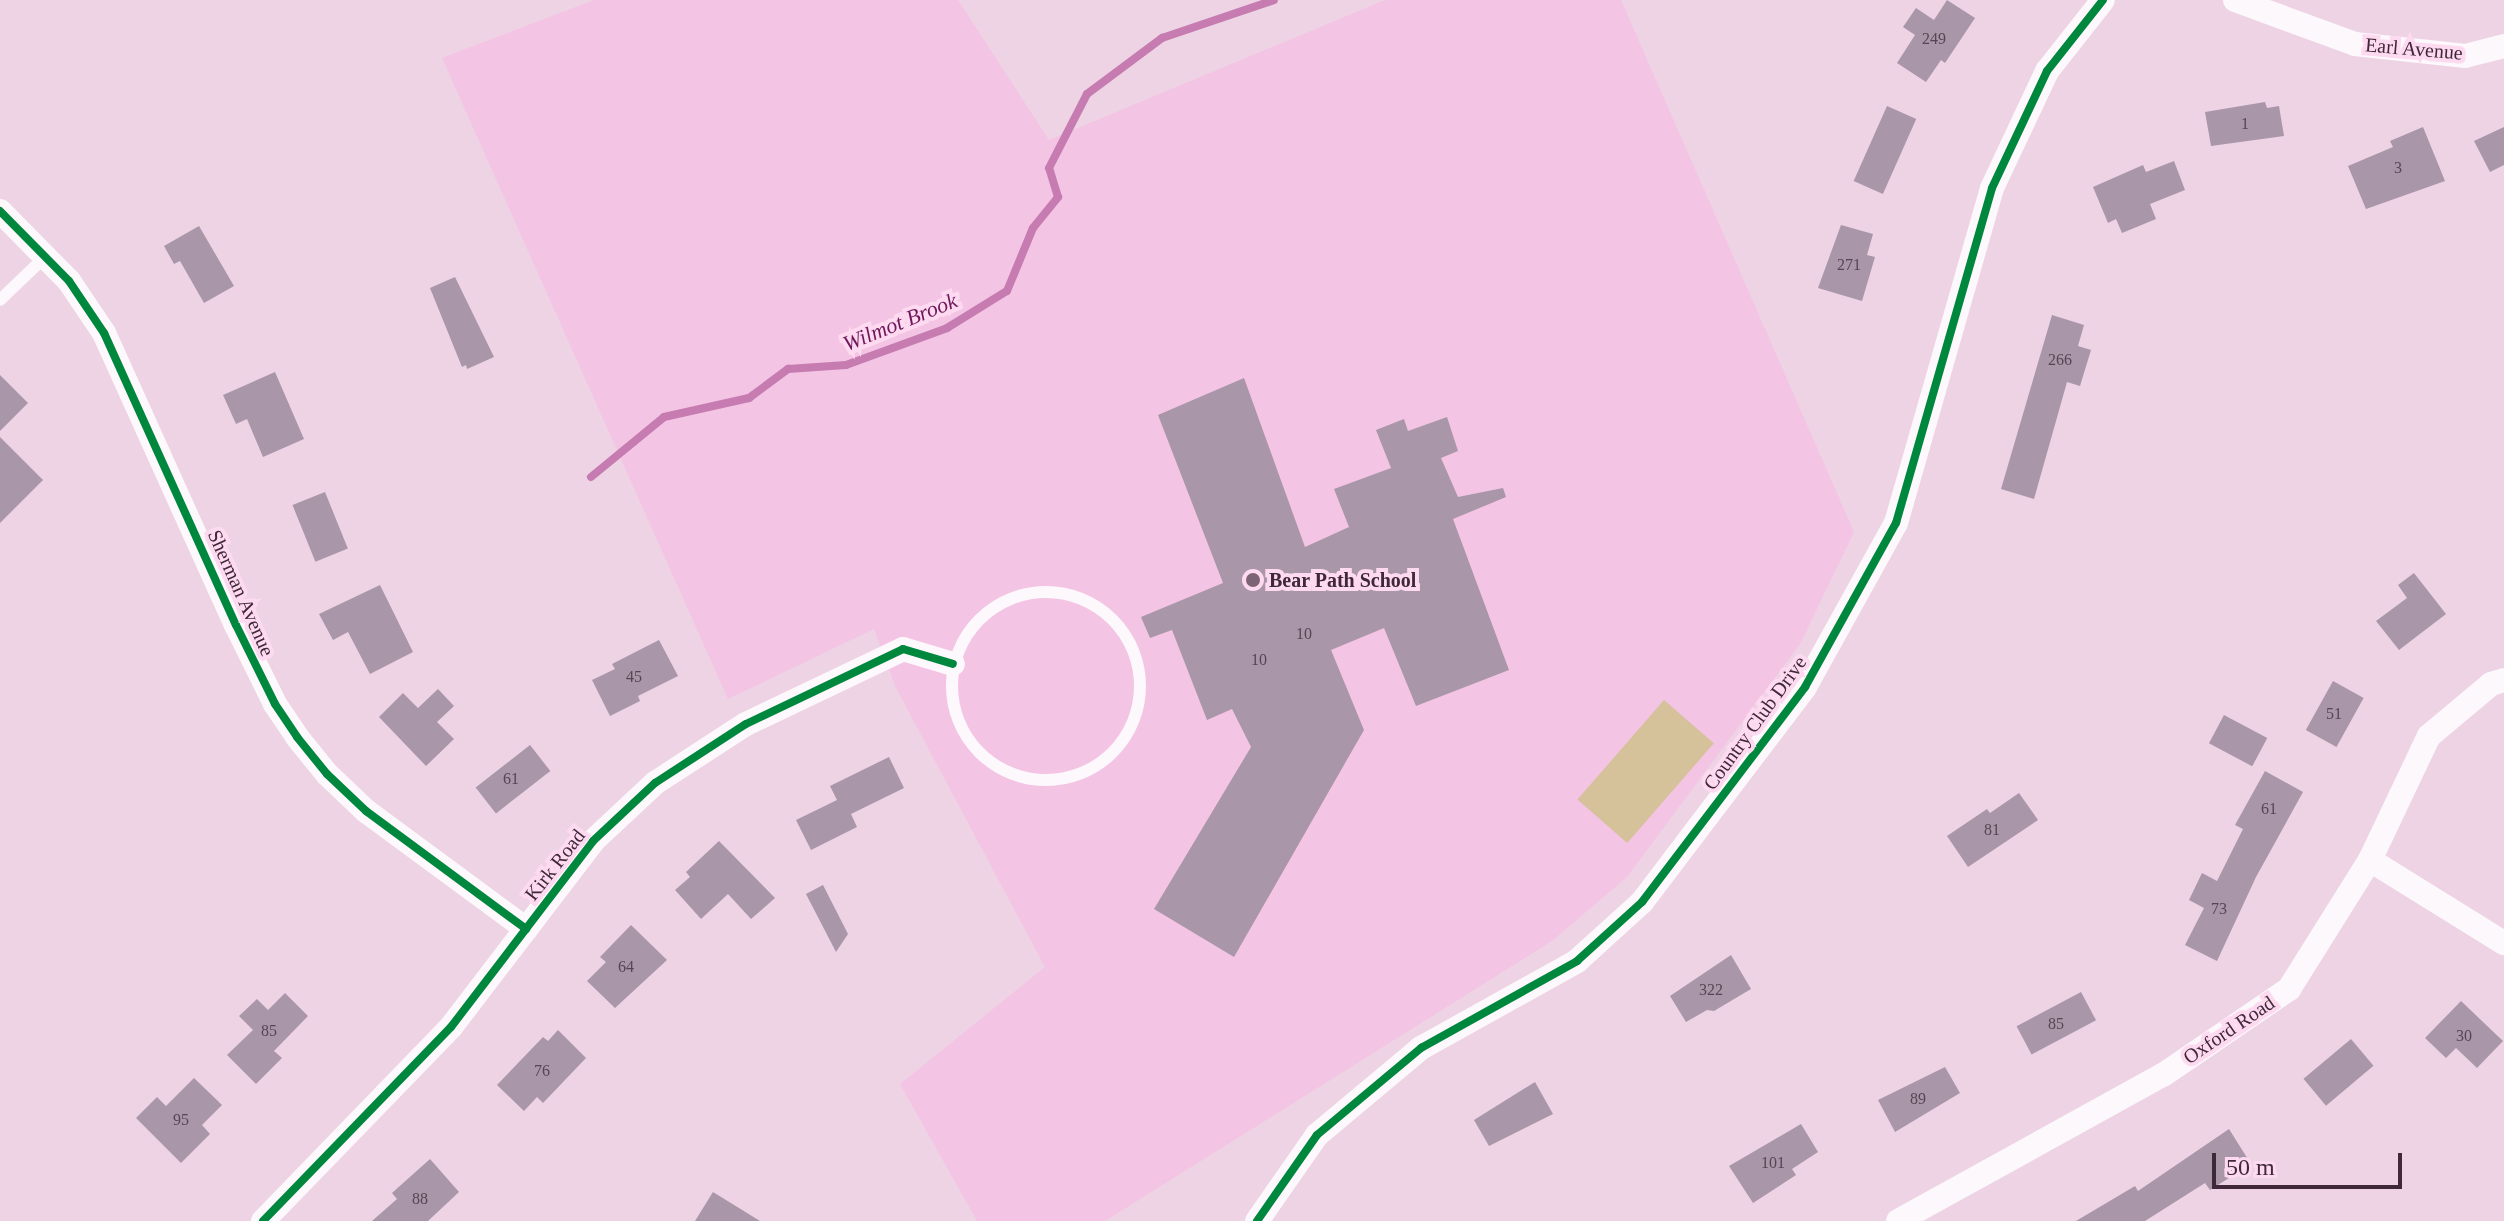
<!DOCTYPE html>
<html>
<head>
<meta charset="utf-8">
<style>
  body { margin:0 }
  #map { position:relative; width:2504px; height:1221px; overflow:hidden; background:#edd3e4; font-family:Georgia,serif }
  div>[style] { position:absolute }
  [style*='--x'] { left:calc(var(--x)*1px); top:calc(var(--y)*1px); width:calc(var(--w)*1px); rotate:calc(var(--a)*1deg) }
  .built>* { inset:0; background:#f4c4e4 }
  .green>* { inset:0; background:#d5c19a; transform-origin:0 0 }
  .stream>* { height:8px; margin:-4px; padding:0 4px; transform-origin:4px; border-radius:4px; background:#c67cb1 }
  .building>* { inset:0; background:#a996a8; transform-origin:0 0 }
  .lane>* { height:12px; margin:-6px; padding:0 6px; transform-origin:6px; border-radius:6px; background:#fcf8fb }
  .lane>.ring { margin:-6px; padding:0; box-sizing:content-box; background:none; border:12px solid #fcf8fb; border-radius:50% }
  .street>* { height:24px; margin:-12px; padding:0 12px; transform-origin:12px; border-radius:12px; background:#fcf8fb }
  .cycleway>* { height:8px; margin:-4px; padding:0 4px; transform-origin:4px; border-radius:4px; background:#00873e }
  .dots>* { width:22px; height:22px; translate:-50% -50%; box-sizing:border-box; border:4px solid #fedaf1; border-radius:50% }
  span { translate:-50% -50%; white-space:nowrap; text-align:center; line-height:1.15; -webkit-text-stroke:8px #fedaf1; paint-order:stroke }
  .number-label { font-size:16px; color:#5a4454 }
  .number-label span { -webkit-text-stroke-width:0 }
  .street-label { font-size:20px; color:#3f2838 }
  .poi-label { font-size:20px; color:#3f2838; font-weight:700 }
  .left { translate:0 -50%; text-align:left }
  .water-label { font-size:22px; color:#70185c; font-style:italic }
  .scale { position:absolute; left:2212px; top:1153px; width:190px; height:36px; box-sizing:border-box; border:4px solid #3f2838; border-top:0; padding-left:10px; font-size:24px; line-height:28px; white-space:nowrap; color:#3f2838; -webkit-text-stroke:6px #fedaf1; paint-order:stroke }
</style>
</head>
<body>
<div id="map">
  <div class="built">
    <div style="clip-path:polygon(594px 0,958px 0,1049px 140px,1385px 0,1621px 0,1854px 532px,1800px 644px,1627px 877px,1552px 941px,1105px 1221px,977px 1221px,900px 1084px,1045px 967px,895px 686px,874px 629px,728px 699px,442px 58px)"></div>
  </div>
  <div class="green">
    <div style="left:1664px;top:700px;width:66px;height:132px;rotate:41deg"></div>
  </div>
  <div class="stream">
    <div style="--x:591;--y:477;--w:94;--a:-39.4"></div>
    <div style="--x:664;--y:417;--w:87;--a:-12.6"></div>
    <div style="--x:749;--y:398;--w:49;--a:-36.6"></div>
    <div style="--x:788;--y:369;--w:58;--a:-3.9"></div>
    <div style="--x:846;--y:365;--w:108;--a:-20.1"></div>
    <div style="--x:947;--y:328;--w:70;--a:-31.7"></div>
    <div style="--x:1007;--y:291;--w:68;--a:-67.6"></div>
    <div style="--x:1033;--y:228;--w:40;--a:-51"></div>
    <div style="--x:1058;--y:197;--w:30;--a:-107"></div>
    <div style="--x:1049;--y:168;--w:83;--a:-62.8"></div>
    <div style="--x:1087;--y:94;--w:94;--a:-36.7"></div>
    <div style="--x:1162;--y:38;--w:118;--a:-18.7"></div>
  </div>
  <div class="building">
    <div style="clip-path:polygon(1947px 0,1975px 18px,1945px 63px,1941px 60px,1926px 82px,1897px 63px,1915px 35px,1903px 27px,1916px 8px,1934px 20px)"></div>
    <div style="clip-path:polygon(2265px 102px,2267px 108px,2279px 106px,2284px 136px,2211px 146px,2205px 112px)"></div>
    <div style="left:1887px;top:106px;width:32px;height:82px;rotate:24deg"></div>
    <div style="clip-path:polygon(2423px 127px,2445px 181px,2366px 209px,2348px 166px,2393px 147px,2390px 141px)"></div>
    <div style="clip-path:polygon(2504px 127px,2504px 165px,2490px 172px,2474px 141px)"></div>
    <div style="clip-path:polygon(2174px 161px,2185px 190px,2150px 204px,2156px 219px,2122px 233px,2116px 219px,2108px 223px,2093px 187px,2143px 165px,2146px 172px)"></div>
    <div style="clip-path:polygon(1841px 225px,1873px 234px,1867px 255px,1875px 257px,1862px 301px,1818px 288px)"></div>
    <div style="clip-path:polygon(199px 226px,234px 286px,204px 303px,180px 261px,174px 264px,164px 246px)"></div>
    <div style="clip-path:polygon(455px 277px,494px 357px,467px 369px,466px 365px,462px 367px,430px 288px)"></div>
    <div style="clip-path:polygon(2052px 315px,2084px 325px,2078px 346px,2091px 350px,2080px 386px,2067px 382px,2034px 499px,2001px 489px)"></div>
    <div style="clip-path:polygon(275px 372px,304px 439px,263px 457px,247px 419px,236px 424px,223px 395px)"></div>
    <div style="clip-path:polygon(0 375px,28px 403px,0 431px)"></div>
    <div style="clip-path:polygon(1244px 378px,1305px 547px,1349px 527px,1334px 489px,1391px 468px,1376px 430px,1404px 419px,1408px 431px,1447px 417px,1458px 451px,1441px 458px,1458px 497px,1503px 488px,1506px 497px,1453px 519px,1509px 670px,1416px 706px,1384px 628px,1331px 650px,1364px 730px,1234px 957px,1154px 909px,1251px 747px,1232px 709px,1207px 720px,1172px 630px,1150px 638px,1141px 617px,1223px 583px,1158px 415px)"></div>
    <div style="clip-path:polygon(0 437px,43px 480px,0 523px)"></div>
    <div style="left:325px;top:492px;width:61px;height:35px;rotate:68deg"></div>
    <div style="clip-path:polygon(2414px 573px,2446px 614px,2399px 650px,2376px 621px,2407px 598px,2398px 585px)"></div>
    <div style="clip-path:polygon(380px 585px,413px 652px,370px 674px,348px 632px,333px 640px,319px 614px)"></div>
    <div style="clip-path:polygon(659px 640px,678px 676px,638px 696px,640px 701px,610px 716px,592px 680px,615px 669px,612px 664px)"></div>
    <div style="left:2333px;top:681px;width:35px;height:56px;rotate:29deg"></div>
    <div style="clip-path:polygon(438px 689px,454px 706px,437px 722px,454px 739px,426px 766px,379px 717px,403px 693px,418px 708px)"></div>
    <div style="left:2224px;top:715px;width:49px;height:32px;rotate:28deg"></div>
    <div style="left:530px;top:745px;width:33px;height:69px;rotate:52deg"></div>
    <div style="clip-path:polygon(889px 757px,904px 788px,851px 814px,857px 827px,811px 850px,796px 820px,837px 800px,830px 786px)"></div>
    <div style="clip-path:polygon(2265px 771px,2303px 792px,2256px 877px,2217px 961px,2185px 945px,2204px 908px,2189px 900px,2202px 873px,2217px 881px,2243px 829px,2235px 825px)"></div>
    <div style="clip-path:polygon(2019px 793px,2038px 820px,1968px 867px,1947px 836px,1987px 809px,1990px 813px)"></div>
    <div style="clip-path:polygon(719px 841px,775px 898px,751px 919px,728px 894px,701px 919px,675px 890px,690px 877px,686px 872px)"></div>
    <div style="clip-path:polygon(823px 885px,848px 934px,836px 952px,806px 894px)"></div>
    <div style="clip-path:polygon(631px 925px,667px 960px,615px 1008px,587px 981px,606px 962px,600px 957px)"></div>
    <div style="clip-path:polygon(1731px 955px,1751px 989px,1714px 1011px,1707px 1010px,1686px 1022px,1670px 996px)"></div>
    <div style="left:2081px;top:992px;width:32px;height:73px;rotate:62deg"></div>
    <div style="clip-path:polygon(285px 993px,308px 1016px,274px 1051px,282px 1058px,256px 1084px,227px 1055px,253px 1030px,239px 1016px,257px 999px,268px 1010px)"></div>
    <div style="clip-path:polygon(2461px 1001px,2503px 1041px,2477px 1068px,2456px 1048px,2446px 1058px,2425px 1038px)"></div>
    <div style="clip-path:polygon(558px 1030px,586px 1058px,543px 1103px,537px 1097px,524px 1111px,497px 1085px,543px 1037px,548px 1041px)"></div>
    <div style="left:2351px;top:1039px;width:35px;height:62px;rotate:50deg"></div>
    <div style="clip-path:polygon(1945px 1067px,1960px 1093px,1895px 1132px,1878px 1100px)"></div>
    <div style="clip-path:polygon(194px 1078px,222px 1105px,202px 1125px,210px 1134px,181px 1163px,136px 1118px,157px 1097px,166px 1106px)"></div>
    <div style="clip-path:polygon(1535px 1082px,1553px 1114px,1489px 1146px,1474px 1120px)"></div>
    <div style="clip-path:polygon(1801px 1124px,1818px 1152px,1792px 1169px,1796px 1175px,1753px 1203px,1729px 1166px)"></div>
    <div style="clip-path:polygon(2229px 1129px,2251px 1164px,2210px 1190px,2205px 1183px,2145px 1221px,2076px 1221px,2135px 1186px,2138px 1191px)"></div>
    <div style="clip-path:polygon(430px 1159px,459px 1192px,428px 1221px,372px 1221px,397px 1199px,392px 1193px)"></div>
    <div style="clip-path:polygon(713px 1192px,760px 1221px,695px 1221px)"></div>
  </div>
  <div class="lane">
    <div style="--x:0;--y:300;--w:64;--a:-43.7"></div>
    <div class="ring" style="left:952px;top:592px;width:176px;height:176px"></div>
  </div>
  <div class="street">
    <div style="--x:2235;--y:0;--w:128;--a:20.1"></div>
    <div style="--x:2355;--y:44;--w:111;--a:6.2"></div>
    <div style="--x:2465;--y:56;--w:40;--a:-14.4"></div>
    <div style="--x:0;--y:211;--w:98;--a:45.4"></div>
    <div style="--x:69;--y:281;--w:63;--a:56.1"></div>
    <div style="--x:104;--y:333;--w:320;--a:65.7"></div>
    <div style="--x:236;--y:625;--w:88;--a:63.7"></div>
    <div style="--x:275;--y:704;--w:40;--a:56"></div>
    <div style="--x:297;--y:737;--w:48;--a:51"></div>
    <div style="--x:327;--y:774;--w:54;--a:43.5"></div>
    <div style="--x:366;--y:811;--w:199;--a:36.4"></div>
    <div style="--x:2370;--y:860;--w:158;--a:31.8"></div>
    <div style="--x:263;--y:1221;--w:270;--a:-45.9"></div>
    <div style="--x:451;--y:1027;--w:234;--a:-52.6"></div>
    <div style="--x:593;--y:841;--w:85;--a:-43.1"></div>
    <div style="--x:655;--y:783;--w:108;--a:-33"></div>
    <div style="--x:746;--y:724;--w:174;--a:-25.5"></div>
    <div style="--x:903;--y:649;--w:52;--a:16.7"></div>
    <div style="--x:1257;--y:1221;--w:105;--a:-55.1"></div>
    <div style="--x:1317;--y:1135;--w:136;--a:-39.9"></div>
    <div style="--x:1421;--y:1048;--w:179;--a:-29.1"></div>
    <div style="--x:1577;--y:961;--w:88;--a:-42.2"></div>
    <div style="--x:1642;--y:902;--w:270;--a:-52.8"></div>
    <div style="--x:1805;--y:687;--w:188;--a:-61"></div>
    <div style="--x:1896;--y:523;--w:348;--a:-74"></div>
    <div style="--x:1992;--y:188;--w:129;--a:-64.8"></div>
    <div style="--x:2047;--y:71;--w:90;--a:-51.7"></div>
    <div style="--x:1898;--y:1221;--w:303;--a:-28.9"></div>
    <div style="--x:2163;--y:1075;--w:153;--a:-34.3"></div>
    <div style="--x:2289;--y:989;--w:152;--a:-57.9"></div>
    <div style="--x:2370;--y:860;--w:137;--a:-64.6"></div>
    <div style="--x:2429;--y:736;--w:81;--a:-40"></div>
    <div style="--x:2491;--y:684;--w:14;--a:-17"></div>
  </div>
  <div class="cycleway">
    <div style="--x:0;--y:211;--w:98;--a:45.4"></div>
    <div style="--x:69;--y:281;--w:63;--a:56.1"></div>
    <div style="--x:104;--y:333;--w:320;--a:65.7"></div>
    <div style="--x:236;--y:625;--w:88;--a:63.7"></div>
    <div style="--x:275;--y:704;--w:40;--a:56"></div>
    <div style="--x:297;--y:737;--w:48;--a:51"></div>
    <div style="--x:327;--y:774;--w:54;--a:43.5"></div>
    <div style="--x:366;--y:811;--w:199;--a:36.4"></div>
    <div style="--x:263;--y:1221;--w:270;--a:-45.9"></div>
    <div style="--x:451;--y:1027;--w:234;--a:-52.6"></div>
    <div style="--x:593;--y:841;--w:85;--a:-43.1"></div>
    <div style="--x:655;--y:783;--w:108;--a:-33"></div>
    <div style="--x:746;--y:724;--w:174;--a:-25.5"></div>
    <div style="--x:903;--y:649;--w:52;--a:16.7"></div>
    <div style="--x:1257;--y:1221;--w:105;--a:-55.1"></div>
    <div style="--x:1317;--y:1135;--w:136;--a:-39.9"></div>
    <div style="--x:1421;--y:1048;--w:179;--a:-29.1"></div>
    <div style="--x:1577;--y:961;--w:88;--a:-42.2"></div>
    <div style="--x:1642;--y:902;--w:270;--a:-52.8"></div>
    <div style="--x:1805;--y:687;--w:188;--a:-61"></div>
    <div style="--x:1896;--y:523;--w:348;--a:-74"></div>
    <div style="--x:1992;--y:188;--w:129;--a:-64.8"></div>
    <div style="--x:2047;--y:71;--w:90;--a:-51.7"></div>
  </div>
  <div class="dots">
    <div style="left:1253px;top:580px;background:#7c6474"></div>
  </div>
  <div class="number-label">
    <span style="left:1934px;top:39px">249</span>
    <span style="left:2245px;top:124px">1</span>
    <span style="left:2398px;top:168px">3</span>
    <span style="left:1849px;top:265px">271</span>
    <span style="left:2060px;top:360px">266</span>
    <span style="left:1304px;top:634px">10</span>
    <span style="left:1259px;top:660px">10</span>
    <span style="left:634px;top:677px">45</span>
    <span style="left:2334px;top:714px">51</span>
    <span style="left:511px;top:779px">61</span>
    <span style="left:2269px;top:809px">61</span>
    <span style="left:1992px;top:830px">81</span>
    <span style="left:2219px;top:909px">73</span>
    <span style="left:626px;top:967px">64</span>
    <span style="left:1711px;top:990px">322</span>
    <span style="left:2056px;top:1024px">85</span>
    <span style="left:269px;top:1031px">85</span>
    <span style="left:2464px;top:1036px">30</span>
    <span style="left:542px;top:1071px">76</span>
    <span style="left:1918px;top:1099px">89</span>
    <span style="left:181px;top:1120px">95</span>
    <span style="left:1773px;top:1163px">101</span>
    <span style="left:420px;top:1199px">88</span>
  </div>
  <div class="street-label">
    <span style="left:2414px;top:49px;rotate:5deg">Earl Avenue</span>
    <span style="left:241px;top:593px;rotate:66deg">Sherman Avenue</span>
    <span style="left:1755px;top:723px;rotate:-54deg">Country Club Drive</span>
    <span style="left:555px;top:865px;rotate:-52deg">Kirk Road</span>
    <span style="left:2229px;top:1030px;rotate:-34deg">Oxford Road</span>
  </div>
  <div class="poi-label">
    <span class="left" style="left:1269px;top:580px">Bear Path School</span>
  </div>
  <div class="water-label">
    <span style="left:900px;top:322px;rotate:-22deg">Wilmot Brook</span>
  </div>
  <div class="scale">50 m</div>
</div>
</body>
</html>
